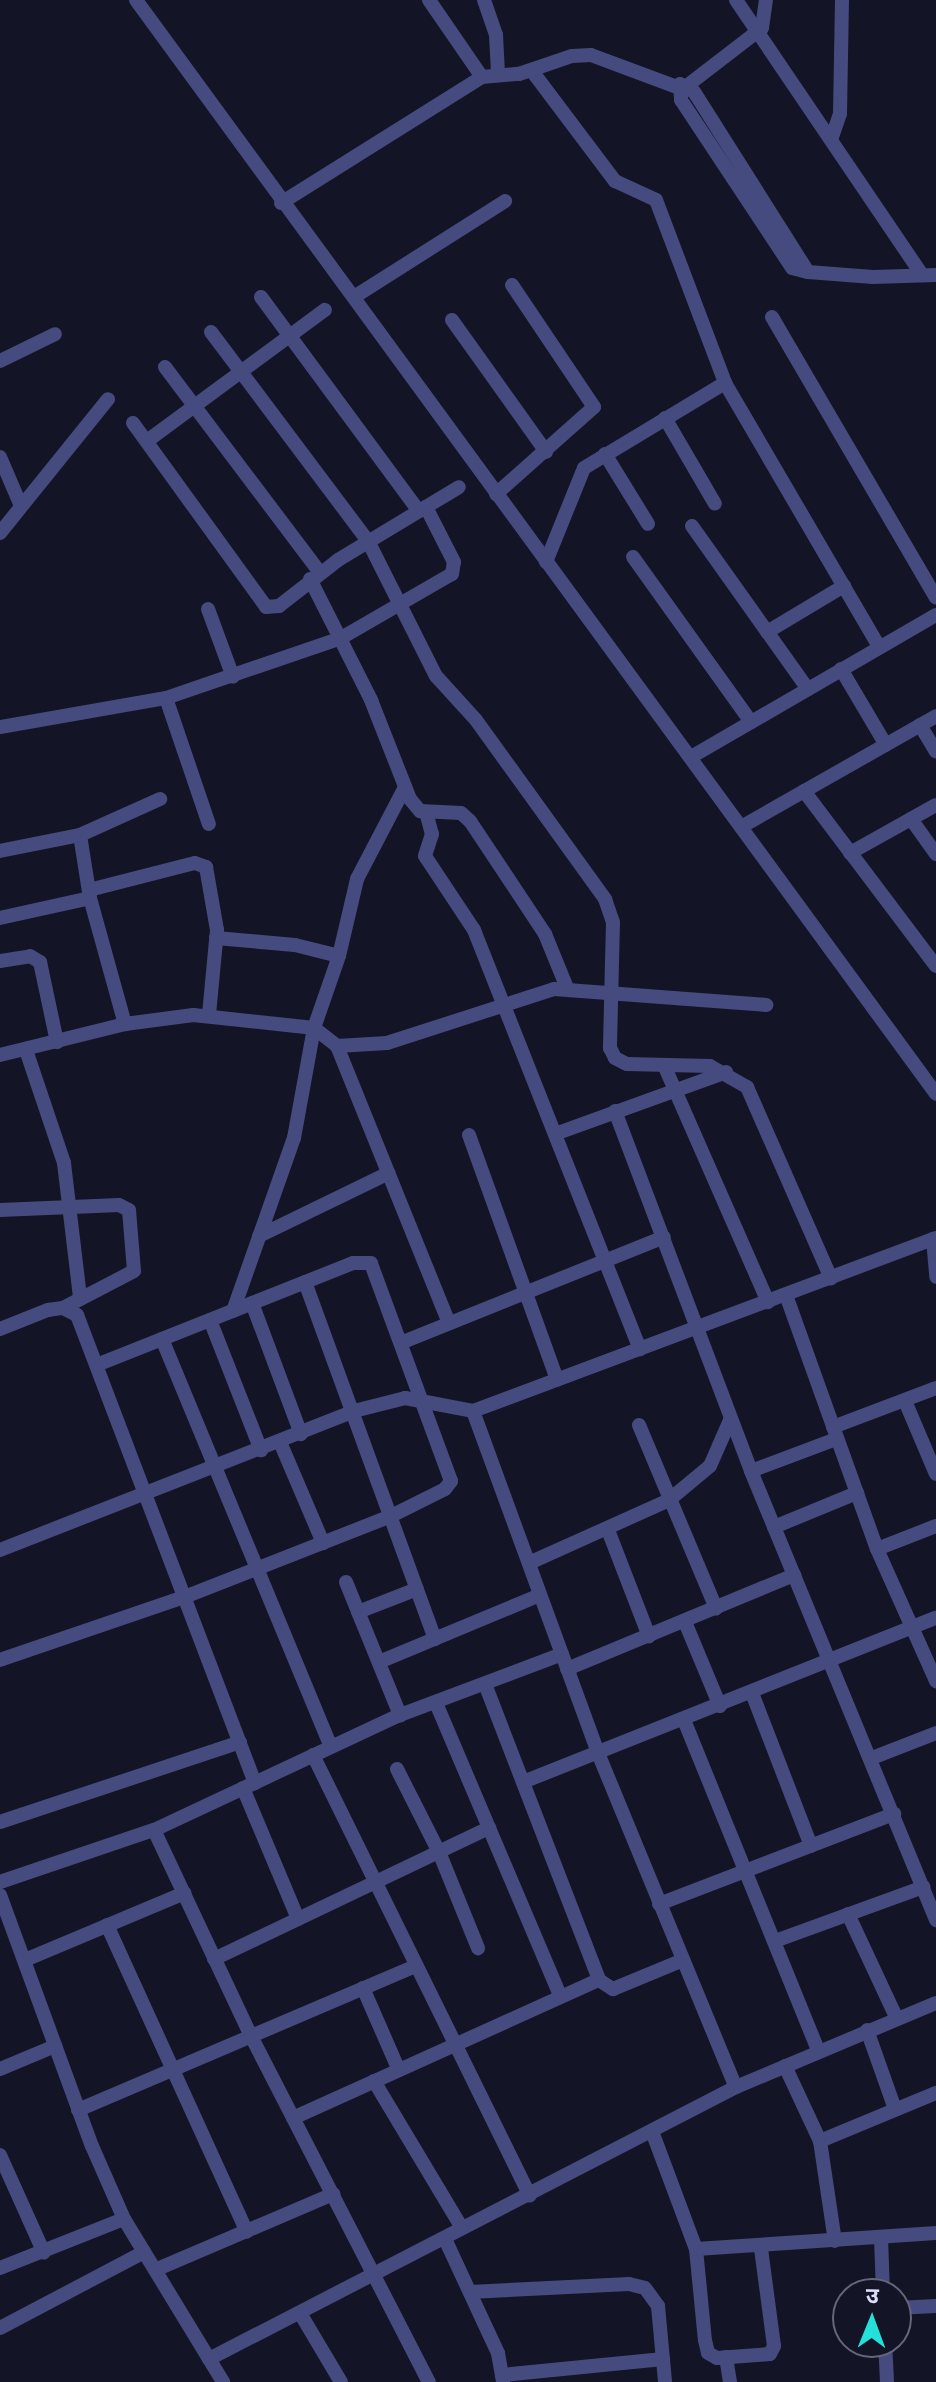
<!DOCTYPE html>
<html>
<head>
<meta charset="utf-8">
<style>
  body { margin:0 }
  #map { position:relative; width:936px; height:2382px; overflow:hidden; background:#141427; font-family:"DM Sans","Noto Sans Devanagari",sans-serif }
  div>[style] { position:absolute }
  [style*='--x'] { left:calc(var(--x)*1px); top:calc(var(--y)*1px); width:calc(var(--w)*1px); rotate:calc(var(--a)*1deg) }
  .street>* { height:14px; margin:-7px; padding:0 7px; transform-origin:7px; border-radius:7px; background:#454b7f }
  span { translate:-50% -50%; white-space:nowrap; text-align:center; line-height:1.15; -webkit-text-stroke:7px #141427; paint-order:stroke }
  .north { position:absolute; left:832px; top:2278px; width:80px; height:80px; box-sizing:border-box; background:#141427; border:2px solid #65657b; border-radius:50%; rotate:1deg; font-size:22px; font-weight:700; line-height:32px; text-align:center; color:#dedffa }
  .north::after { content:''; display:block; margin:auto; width:28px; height:36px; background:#24e0d9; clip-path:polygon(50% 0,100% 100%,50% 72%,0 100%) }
</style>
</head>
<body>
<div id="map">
  <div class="street">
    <div style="--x:136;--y:0;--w:1355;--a:53.82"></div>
    <div style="--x:429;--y:0;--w:93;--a:55.5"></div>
    <div style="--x:484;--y:0;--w:37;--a:71"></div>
    <div style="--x:496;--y:35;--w:39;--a:87"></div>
    <div style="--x:736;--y:0;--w:332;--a:55.9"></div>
    <div style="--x:532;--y:71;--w:138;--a:53"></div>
    <div style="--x:615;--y:181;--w:45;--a:24.9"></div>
    <div style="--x:656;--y:200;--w:196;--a:69.3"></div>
    <div style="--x:725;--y:383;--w:306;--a:59.7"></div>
    <div style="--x:688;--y:85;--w:93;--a:-37.6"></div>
    <div style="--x:762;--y:28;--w:28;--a:-82"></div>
    <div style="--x:832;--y:137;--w:24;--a:-71"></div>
    <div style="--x:840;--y:114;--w:114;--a:-89"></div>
    <div style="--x:281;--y:203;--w:237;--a:-32.1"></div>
    <div style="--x:482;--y:77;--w:37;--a:-5"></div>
    <div style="--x:519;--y:74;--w:56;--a:-18.8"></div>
    <div style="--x:572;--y:56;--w:19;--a:-3"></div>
    <div style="--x:591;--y:55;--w:92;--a:20.4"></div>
    <div style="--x:808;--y:272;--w:213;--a:-122.3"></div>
    <div style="--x:694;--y:92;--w:16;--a:-150"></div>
    <div style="--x:680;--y:84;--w:16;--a:86"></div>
    <div style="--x:681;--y:100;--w:201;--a:56.5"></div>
    <div style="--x:792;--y:268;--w:16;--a:14"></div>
    <div style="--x:808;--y:272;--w:65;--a:4.4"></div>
    <div style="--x:873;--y:277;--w:63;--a:-1.8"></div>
    <div style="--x:261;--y:297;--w:266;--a:53.6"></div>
    <div style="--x:354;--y:297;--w:179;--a:-32.4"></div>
    <div style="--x:772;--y:317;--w:325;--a:59.7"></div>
    <div style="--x:452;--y:320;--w:162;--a:54.5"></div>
    <div style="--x:211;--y:332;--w:261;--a:53.1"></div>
    <div style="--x:368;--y:541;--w:151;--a:63.3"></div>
    <div style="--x:436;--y:676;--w:59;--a:47.7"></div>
    <div style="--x:476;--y:720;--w:221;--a:54.2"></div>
    <div style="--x:605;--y:899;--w:24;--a:71"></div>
    <div style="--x:613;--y:922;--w:126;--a:91.4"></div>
    <div style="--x:610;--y:1048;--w:11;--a:63"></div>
    <div style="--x:615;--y:1058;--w:13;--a:27"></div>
    <div style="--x:627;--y:1064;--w:83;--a:1.4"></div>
    <div style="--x:710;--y:1066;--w:43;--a:29.6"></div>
    <div style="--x:747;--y:1087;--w:209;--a:66.3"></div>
    <div style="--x:0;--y:361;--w:61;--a:-26.1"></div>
    <div style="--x:165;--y:367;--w:258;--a:53"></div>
    <div style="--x:665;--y:418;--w:99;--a:59.8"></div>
    <div style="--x:133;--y:423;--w:227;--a:54.1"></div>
    <div style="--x:266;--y:607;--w:13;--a:-4"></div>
    <div style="--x:279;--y:606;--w:75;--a:-37.9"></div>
    <div style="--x:338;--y:560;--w:141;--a:-31.1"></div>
    <div style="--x:147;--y:441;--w:221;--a:-36.4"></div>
    <div style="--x:605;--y:454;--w:82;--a:58.4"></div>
    <div style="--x:0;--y:457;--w:53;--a:66.8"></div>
    <div style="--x:496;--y:494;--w:131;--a:-41.6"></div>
    <div style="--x:594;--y:407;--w:147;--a:-123.9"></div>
    <div style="--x:692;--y:526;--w:200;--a:54.6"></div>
    <div style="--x:0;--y:533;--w:172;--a:-51.1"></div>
    <div style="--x:633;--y:557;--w:203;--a:54.4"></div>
    <div style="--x:546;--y:562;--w:101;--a:-68"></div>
    <div style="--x:584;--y:468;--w:165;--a:-31.1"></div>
    <div style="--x:310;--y:579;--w:136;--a:63.2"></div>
    <div style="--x:371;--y:700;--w:106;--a:68.5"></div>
    <div style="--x:410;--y:799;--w:16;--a:50"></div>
    <div style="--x:420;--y:811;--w:41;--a:2.8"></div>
    <div style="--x:461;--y:813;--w:12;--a:42"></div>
    <div style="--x:470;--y:821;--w:136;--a:56.4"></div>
    <div style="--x:545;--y:934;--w:58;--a:67.8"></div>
    <div style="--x:208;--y:609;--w:72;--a:69.8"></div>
    <div style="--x:767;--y:632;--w:90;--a:-30.9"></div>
    <div style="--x:841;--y:669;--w:88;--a:59.4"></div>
    <div style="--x:166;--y:698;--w:133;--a:71.2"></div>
    <div style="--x:920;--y:725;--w:31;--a:59"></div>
    <div style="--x:0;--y:727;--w:169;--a:-9.9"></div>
    <div style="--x:166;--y:698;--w:185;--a:-18.9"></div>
    <div style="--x:341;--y:638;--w:128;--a:-30"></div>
    <div style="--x:452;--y:574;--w:12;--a:-81"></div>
    <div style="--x:454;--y:562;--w:62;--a:-117"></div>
    <div style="--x:691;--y:757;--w:283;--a:-30.1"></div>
    <div style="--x:804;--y:791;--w:219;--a:53"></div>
    <div style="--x:426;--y:812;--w:23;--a:75"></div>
    <div style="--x:432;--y:834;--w:23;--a:108"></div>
    <div style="--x:425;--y:856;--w:89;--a:56.5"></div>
    <div style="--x:474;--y:930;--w:451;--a:68.4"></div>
    <div style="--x:911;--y:819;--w:43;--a:54.5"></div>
    <div style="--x:741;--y:827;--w:224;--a:-29.6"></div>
    <div style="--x:80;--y:835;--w:64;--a:81"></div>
    <div style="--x:90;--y:898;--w:131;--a:74.5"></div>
    <div style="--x:0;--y:851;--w:82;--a:-11.3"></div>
    <div style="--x:80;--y:835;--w:88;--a:-24.2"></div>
    <div style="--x:850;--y:853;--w:98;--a:-29.2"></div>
    <div style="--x:89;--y:890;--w:109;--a:-14.3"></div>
    <div style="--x:195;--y:863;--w:12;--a:20"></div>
    <div style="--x:206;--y:867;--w:64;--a:80.1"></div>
    <div style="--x:217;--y:930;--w:85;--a:95.4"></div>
    <div style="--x:0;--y:918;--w:92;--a:-12.5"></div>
    <div style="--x:216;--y:938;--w:79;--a:5.1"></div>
    <div style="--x:295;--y:945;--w:45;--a:14"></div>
    <div style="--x:0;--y:961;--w:30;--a:-9"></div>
    <div style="--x:30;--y:956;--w:12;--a:31"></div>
    <div style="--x:40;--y:962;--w:82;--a:78"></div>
    <div style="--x:337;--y:1046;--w:50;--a:-3.4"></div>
    <div style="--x:387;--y:1043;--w:176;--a:-17.9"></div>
    <div style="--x:554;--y:989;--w:213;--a:4.3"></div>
    <div style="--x:26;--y:1050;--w:119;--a:71.4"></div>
    <div style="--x:64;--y:1163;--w:135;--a:83.2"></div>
    <div style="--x:0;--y:1055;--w:129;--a:-13.9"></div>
    <div style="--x:125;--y:1024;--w:69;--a:-7.5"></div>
    <div style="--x:193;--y:1015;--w:122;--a:6.1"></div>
    <div style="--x:314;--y:1028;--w:29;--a:38"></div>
    <div style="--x:337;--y:1046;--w:299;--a:68"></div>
    <div style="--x:664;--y:1065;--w:259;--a:66.3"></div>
    <div style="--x:615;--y:1111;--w:385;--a:69.3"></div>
    <div style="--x:751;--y:1471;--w:486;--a:67.6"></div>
    <div style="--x:555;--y:1134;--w:182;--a:-19.9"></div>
    <div style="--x:469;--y:1135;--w:260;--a:70.2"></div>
    <div style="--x:0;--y:1210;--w:119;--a:-2.4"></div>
    <div style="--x:119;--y:1205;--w:11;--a:27"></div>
    <div style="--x:129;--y:1210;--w:61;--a:85.3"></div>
    <div style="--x:134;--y:1271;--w:80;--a:152.5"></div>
    <div style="--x:259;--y:1236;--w:144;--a:-25.9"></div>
    <div style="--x:933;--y:1239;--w:38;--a:85"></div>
    <div style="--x:305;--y:1282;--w:380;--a:70"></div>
    <div style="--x:786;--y:1295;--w:270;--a:70.3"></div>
    <div style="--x:877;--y:1549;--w:145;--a:65.9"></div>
    <div style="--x:252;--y:1303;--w:140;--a:69.5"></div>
    <div style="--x:233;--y:1311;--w:183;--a:-70.6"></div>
    <div style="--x:294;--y:1138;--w:112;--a:-79.7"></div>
    <div style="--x:314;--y:1028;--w:76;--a:-70.9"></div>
    <div style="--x:339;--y:956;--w:79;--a:-76.8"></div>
    <div style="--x:357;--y:879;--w:104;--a:-62.4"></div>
    <div style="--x:210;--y:1320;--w:140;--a:68.6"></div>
    <div style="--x:0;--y:1329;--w:52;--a:-21.6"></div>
    <div style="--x:48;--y:1310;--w:15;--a:-8"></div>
    <div style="--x:63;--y:1308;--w:16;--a:27"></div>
    <div style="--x:77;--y:1315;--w:501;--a:69.18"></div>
    <div style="--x:162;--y:1339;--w:439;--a:67.5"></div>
    <div style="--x:403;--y:1342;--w:281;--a:-21.9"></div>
    <div style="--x:905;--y:1401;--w:79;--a:67"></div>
    <div style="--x:473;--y:1411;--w:364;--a:69.9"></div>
    <div style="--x:598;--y:1753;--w:361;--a:67.6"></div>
    <div style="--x:639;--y:1425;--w:199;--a:67.2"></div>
    <div style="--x:833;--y:1427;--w:110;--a:-20.7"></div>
    <div style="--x:280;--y:1442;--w:110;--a:66.9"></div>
    <div style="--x:751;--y:1471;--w:91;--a:-20.6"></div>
    <div style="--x:774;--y:1527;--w:90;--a:-22.3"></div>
    <div style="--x:608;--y:1530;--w:114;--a:68.9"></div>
    <div style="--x:877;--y:1549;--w:63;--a:-21.3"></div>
    <div style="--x:0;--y:1550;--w:380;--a:-21.4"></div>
    <div style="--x:354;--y:1411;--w:53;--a:-14.3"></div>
    <div style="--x:405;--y:1398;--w:69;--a:10.8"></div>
    <div style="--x:473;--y:1411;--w:494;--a:-20.5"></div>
    <div style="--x:529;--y:1563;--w:154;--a:-24.2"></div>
    <div style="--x:669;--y:1500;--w:53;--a:-39.7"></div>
    <div style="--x:710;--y:1466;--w:52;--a:-66.4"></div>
    <div style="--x:346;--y:1582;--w:144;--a:67.9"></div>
    <div style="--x:358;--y:1612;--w:63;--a:-21.3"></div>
    <div style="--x:685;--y:1622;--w:91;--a:67.4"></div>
    <div style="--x:0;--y:1660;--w:198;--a:-18.9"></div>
    <div style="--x:187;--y:1596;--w:219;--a:-21.4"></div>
    <div style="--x:391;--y:1516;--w:60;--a:-26.6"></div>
    <div style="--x:445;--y:1489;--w:10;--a:-53"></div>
    <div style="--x:451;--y:1481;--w:232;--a:-110.2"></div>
    <div style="--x:371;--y:1263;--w:18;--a:180"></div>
    <div style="--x:353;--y:1263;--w:276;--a:158.3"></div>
    <div style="--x:379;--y:1662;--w:174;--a:-22.6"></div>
    <div style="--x:567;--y:1669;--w:246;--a:-22.5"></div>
    <div style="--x:485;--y:1684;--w:317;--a:68.9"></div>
    <div style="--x:599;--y:1980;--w:17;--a:33"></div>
    <div style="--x:613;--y:1989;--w:76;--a:-22.5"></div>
    <div style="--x:752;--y:1693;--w:164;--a:68.9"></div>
    <div style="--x:436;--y:1703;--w:319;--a:67"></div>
    <div style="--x:684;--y:1720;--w:356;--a:67.9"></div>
    <div style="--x:313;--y:1755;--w:491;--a:63.8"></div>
    <div style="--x:872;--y:1758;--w:69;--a:-21.3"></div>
    <div style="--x:397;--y:1769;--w:93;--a:63.2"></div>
    <div style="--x:439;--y:1852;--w:104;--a:67.9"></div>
    <div style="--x:523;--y:1782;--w:444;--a:-21.7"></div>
    <div style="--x:243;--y:1788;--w:142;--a:67.2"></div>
    <div style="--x:0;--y:1822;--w:253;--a:-18.4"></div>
    <div style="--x:154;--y:1830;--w:228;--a:64.8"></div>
    <div style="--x:251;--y:2036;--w:389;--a:62.8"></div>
    <div style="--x:0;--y:1882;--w:163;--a:-18.7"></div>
    <div style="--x:154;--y:1830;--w:272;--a:-25.1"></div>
    <div style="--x:400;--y:1715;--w:173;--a:-20.6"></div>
    <div style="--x:0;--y:1895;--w:267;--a:69.9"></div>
    <div style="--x:92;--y:2146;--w:80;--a:66.3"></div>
    <div style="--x:124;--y:2219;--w:191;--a:58.7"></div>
    <div style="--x:659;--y:1904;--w:252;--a:-21"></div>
    <div style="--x:848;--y:1914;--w:114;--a:65"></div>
    <div style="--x:107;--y:1925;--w:337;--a:65.5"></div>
    <div style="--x:775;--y:1941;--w:158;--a:-20"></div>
    <div style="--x:214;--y:1959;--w:305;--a:-25.5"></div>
    <div style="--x:25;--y:1960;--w:173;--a:-22.8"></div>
    <div style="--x:363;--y:1988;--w:87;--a:66.4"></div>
    <div style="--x:867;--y:2030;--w:84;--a:70.5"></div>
    <div style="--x:785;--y:2066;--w:83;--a:65"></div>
    <div style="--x:820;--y:2141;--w:101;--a:81.5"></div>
    <div style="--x:0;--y:2069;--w:60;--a:-22.7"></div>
    <div style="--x:374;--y:2081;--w:171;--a:59.1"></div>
    <div style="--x:78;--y:2110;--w:366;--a:-23.1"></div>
    <div style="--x:293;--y:2118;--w:336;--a:-24.3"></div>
    <div style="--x:653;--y:2134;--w:123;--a:69.5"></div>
    <div style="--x:696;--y:2249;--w:91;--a:84.4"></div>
    <div style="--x:705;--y:2340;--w:13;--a:77"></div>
    <div style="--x:708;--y:2353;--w:10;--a:29"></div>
    <div style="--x:717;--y:2358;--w:53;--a:-4.3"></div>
    <div style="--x:770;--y:2354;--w:9;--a:-63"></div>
    <div style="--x:774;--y:2346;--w:99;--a:-97.6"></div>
    <div style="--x:820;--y:2141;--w:126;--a:-22.5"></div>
    <div style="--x:0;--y:2155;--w:107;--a:65.8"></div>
    <div style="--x:881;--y:2237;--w:57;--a:88"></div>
    <div style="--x:445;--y:2239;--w:126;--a:65.1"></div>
    <div style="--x:498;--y:2353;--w:29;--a:80"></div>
    <div style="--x:696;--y:2249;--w:241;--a:-3.8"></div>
    <div style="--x:0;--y:2268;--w:133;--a:-21.6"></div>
    <div style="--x:155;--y:2270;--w:194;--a:-23.1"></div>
    <div style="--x:470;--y:2292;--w:159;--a:-2.9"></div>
    <div style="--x:629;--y:2284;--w:16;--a:14"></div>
    <div style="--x:645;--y:2288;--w:22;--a:54"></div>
    <div style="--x:658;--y:2306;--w:76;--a:84.7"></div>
    <div style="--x:896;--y:2308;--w:40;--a:-2.9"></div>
    <div style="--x:300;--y:2313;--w:80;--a:59.3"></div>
    <div style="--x:0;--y:2328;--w:163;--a:-27.8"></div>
    <div style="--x:885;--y:2342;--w:40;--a:87.1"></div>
    <div style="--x:726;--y:2357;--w:25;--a:81"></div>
    <div style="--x:209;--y:2359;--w:593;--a:-27.3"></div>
    <div style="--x:736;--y:2087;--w:217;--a:-22.8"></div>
    <div style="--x:502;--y:2375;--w:162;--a:-5.7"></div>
  </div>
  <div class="north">उ</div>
</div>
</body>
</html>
